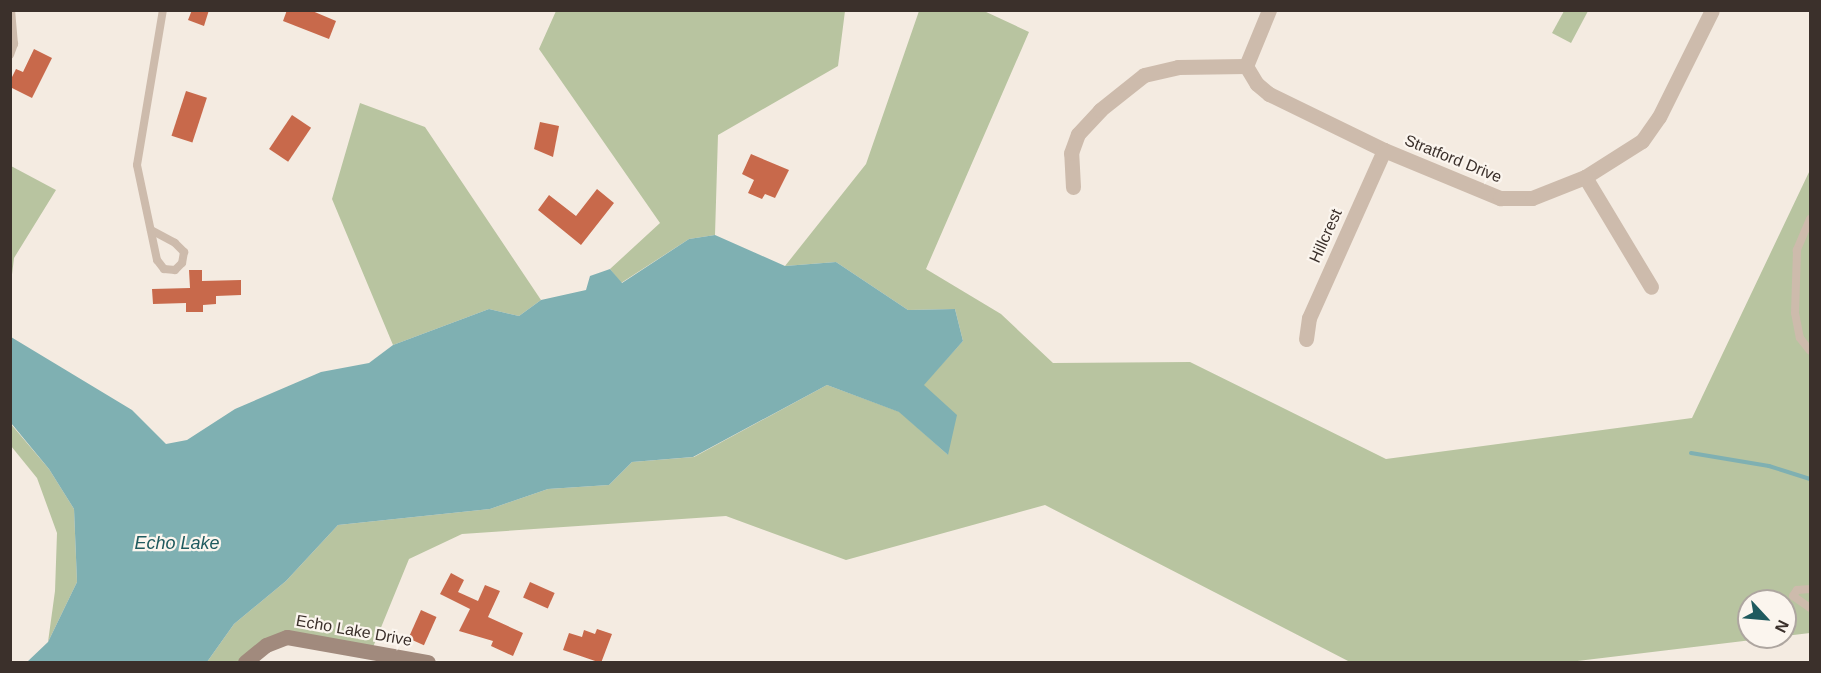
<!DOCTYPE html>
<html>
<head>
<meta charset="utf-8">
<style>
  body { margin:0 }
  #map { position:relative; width:1821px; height:673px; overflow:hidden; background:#f4ebe1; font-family:Helvetica,sans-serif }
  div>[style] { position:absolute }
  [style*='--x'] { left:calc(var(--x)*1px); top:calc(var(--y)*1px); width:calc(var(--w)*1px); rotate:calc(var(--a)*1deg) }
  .green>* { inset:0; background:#b8c4a0 }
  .water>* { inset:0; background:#7fb0b2 }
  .stream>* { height:4px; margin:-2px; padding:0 2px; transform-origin:2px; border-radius:2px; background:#7fb0b2 }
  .building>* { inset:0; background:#c8694b; transform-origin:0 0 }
  .lane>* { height:8px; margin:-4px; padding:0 4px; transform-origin:4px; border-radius:4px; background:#cdbbac }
  .street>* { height:15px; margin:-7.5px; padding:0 7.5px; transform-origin:7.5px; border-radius:7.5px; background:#cdbbac }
  .secondary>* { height:15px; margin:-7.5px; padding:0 7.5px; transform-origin:7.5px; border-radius:7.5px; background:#a18a7d }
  span { translate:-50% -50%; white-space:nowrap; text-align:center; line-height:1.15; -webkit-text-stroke:4.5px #fbf5ee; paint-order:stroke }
  .street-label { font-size:16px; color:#3b302b }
  .water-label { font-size:18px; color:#1f5a5e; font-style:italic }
  .frame { position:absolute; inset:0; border:12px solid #3b302b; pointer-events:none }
  .north { position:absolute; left:1737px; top:589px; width:60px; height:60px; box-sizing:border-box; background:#fbf5ee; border:2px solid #aea6a0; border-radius:50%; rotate:116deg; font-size:16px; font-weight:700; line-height:24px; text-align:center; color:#3b302b }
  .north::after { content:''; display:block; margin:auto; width:21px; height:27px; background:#1f5a5e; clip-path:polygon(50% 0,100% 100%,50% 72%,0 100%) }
</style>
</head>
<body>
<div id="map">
  <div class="green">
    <div style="clip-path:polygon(556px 11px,845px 11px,838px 66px,718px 135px,715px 235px,689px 239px,621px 283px,610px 269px,660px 223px,539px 49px)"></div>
    <div style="clip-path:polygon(919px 11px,984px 11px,1029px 32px,926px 269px,1001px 314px,1053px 363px,1190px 362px,1386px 459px,1692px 418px,1810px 170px,1810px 633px,1785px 636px,1785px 601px,1749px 601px,1749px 637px,1777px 637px,1569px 662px,1350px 662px,1045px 505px,846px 560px,726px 516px,462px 534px,409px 559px,371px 652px,287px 637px,245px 662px,207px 662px,234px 624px,286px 581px,338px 525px,490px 509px,548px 489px,609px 485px,632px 462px,694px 457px,827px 385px,900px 412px,948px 455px,923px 385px,963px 341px,955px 309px,908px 310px,836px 262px,785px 266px,866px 164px)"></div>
    <div style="clip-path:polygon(1564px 11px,1588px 11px,1571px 43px,1552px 33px)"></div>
    <div style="clip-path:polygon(360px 103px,425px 127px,541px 300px,519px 316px,489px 309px,393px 345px,332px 199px)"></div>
    <div style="clip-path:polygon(11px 166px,56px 190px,14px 258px,11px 283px)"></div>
    <div style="clip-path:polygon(10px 423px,49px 469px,74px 509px,77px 582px,48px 642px,55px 591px,57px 533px,37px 478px,11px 446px)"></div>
  </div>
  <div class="water">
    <div style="clip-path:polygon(715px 235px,785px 266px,836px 262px,908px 310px,955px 309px,963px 341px,924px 385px,957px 415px,948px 455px,899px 412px,827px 385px,693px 457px,632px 462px,609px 485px,548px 489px,490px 509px,338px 525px,286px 581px,234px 624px,207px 662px,27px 662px,48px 642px,77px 582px,74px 509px,49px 469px,11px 423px,11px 337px,132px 410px,166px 444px,187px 440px,235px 409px,321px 372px,369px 363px,393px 345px,489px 309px,519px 316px,541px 300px,586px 290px,590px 276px,610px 269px,622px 283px,689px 239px)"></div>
  </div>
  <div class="stream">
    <div style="--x:1691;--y:453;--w:79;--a:9.5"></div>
    <div style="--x:1769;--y:466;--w:43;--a:17.6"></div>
  </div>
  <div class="building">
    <div style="clip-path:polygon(192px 10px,209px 10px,204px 26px,188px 20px)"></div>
    <div style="clip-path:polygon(287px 10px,310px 10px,336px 21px,329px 39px,283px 21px)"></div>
    <div style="clip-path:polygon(34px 49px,52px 58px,32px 98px,10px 87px,10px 81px,16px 69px,23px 72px)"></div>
    <div style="left:186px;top:91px;width:22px;height:47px;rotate:18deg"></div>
    <div style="left:292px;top:115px;width:23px;height:41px;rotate:34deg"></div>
    <div style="clip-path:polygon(540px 122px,559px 126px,553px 157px,534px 149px)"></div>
    <div style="clip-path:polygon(751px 154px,789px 170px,775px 198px,765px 194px,762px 199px,748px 193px,754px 180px,742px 174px)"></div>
    <div style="clip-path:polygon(597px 189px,614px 203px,581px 245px,538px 210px,549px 195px,576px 216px)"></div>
    <div style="clip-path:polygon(189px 270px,202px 270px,202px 281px,241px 280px,241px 295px,216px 296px,216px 304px,203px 305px,203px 312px,186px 312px,186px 303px,153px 304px,152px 289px,190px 288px)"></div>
    <div style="clip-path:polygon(451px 573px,464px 580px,458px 592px,478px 601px,485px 585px,500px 591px,488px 617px,523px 633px,513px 656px,491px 646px,493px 641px,459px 631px,470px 609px,440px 594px)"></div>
    <div style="left:530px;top:582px;width:27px;height:17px;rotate:24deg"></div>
    <div style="left:421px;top:610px;width:17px;height:31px;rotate:24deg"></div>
    <div style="clip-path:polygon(597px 629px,612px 634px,601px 663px,563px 650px,569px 633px,582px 637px,584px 630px,595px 634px)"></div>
  </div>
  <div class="lane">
    <div style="--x:10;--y:55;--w:12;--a:-70"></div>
    <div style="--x:14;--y:44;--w:34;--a:-95"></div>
    <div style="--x:1810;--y:219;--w:34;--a:113"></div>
    <div style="--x:1797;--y:250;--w:63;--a:91.8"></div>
    <div style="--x:1795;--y:313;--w:25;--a:79"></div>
    <div style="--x:1800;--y:338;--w:16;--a:52"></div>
    <div style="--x:151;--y:230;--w:27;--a:28"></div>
    <div style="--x:175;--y:243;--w:13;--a:45"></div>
    <div style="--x:184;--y:252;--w:11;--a:100"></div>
    <div style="--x:182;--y:263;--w:10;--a:135"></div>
    <div style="--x:175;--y:270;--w:11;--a:-175"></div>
    <div style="--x:164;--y:269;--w:11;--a:-128"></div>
    <div style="--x:157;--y:260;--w:97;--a:-101.9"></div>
    <div style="--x:137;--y:165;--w:157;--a:-80.5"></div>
    <div style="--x:1810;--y:589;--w:13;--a:176"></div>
    <div style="--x:1797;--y:590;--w:7;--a:124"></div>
    <div style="--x:1793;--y:596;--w:21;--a:35"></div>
  </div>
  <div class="street">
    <div style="--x:1269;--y:10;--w:61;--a:112.3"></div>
    <div style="--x:1246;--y:66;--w:21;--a:59"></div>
    <div style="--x:1257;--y:84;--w:16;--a:40"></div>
    <div style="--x:1269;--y:94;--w:128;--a:26"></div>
    <div style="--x:1384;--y:150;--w:126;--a:22.5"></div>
    <div style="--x:1500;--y:198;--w:32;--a:0"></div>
    <div style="--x:1532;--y:198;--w:57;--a:-21.6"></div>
    <div style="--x:1585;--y:177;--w:67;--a:-32.3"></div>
    <div style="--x:1642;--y:141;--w:29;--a:-55"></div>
    <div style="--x:1659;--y:117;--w:119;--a:-63.6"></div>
    <div style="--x:1585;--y:177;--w:128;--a:59"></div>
    <div style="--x:1073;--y:187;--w:34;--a:-93"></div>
    <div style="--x:1071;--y:153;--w:20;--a:-70"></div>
    <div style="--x:1078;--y:134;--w:33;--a:-47"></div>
    <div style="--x:1100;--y:110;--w:56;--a:-38.5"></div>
    <div style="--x:1144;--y:75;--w:35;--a:-13"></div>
    <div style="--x:1178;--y:67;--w:68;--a:-0.8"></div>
    <div style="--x:1306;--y:339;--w:21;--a:-82"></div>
    <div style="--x:1309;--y:318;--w:184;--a:-65.9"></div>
  </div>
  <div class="secondary">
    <div style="--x:245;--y:662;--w:27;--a:-39"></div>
    <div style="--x:266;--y:645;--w:22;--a:-21"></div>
    <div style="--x:287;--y:637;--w:143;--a:10.1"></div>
  </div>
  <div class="street-label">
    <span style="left:1453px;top:159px;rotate:22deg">Stratford Drive</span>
    <span style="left:1326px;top:236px;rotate:-66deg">Hillcrest</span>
    <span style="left:354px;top:631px;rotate:10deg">Echo Lake Drive</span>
  </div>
  <div class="water-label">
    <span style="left:177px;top:543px">Echo Lake</span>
  </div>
  <div class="frame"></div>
  <div class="north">N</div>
</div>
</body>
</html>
